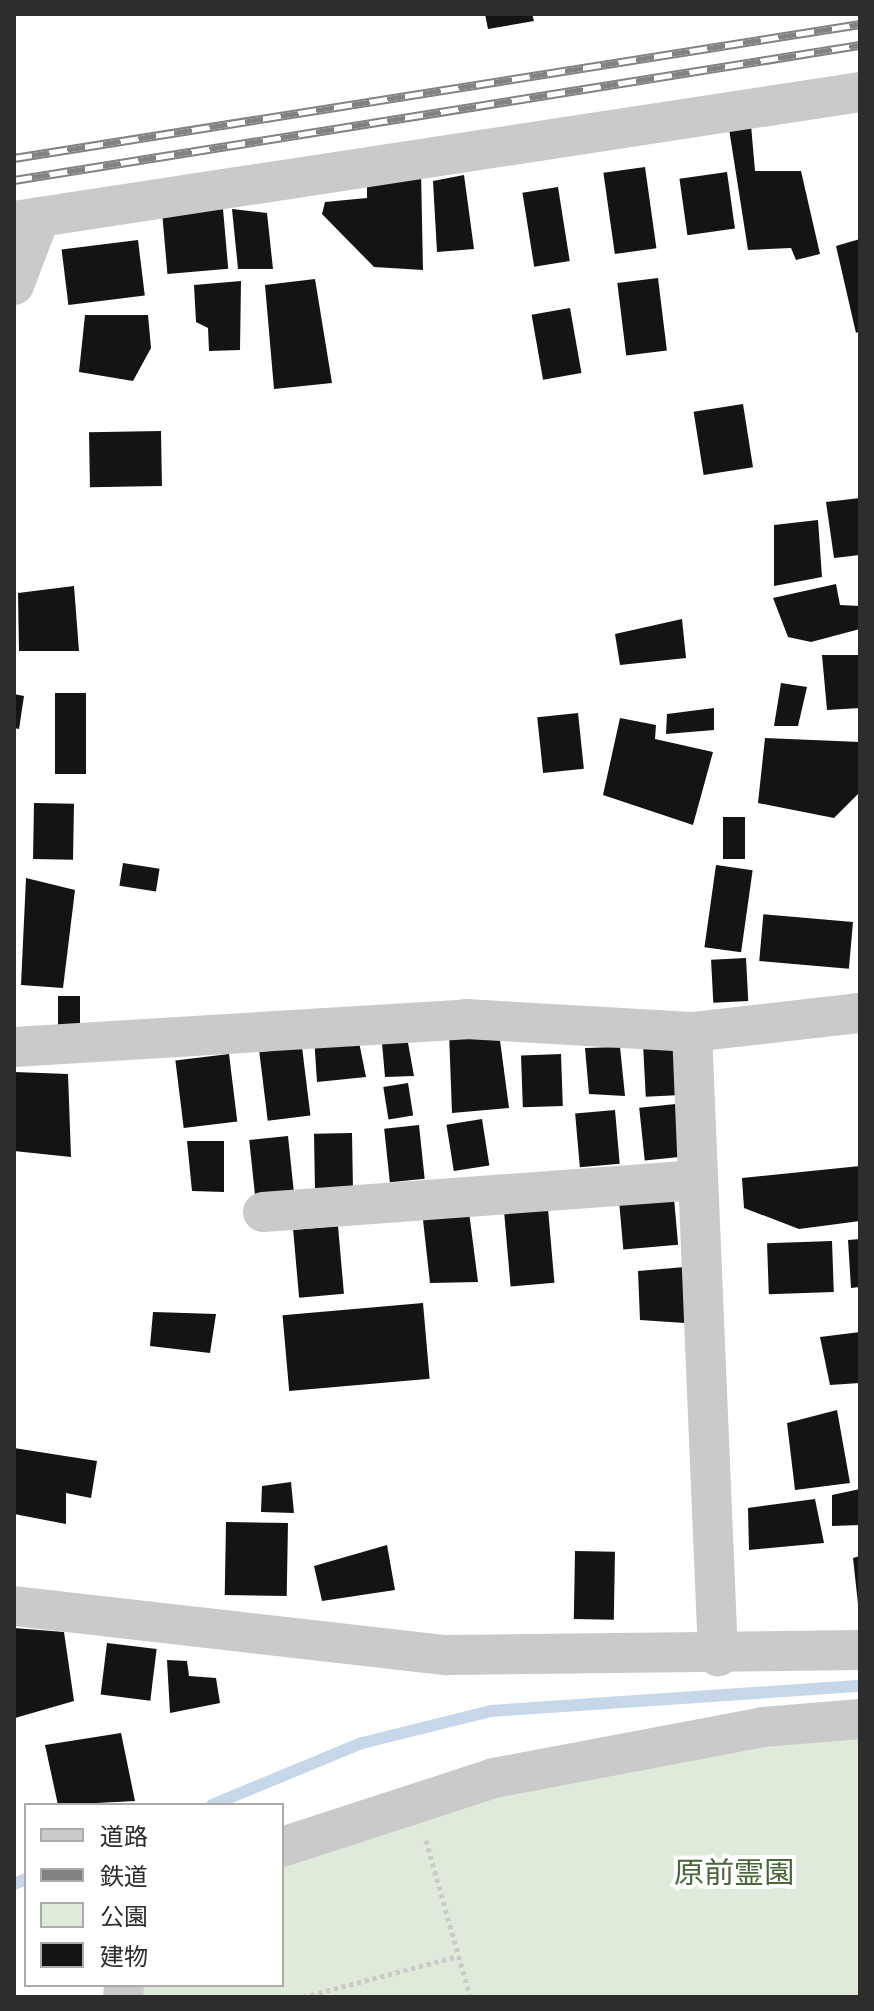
<!DOCTYPE html>
<html>
<head>
<meta charset="utf-8">
<style>
  body { margin:0 }
  #map { position:relative; width:874px; height:2011px; overflow:hidden; background:#fff; font-family:"Titillium Web","Noto Sans JP",sans-serif }
  div>[style] { position:absolute }
  [style*='--x'] { left:calc(var(--x)*1px); top:calc(var(--y)*1px); width:calc(var(--w)*1px); rotate:calc(var(--a)*1deg) }
  .green>* { inset:0; background:#e0eada }
  .stream>* { height:12px; margin:-6px; padding:0 6px; transform-origin:6px; border-radius:6px; background:#c6d7ea }
  .building>* { inset:0; background:#141414; transform-origin:0 0 }
  .path>* { height:5px; margin-top:-2.5px; transform-origin:0; background:repeating-linear-gradient(90deg,#cacaca 0 4px,transparent 0 8px) }
  .minor>* { height:40px; margin:-20px; padding:0 20px; transform-origin:20px; border-radius:20px; background:#cacaca }
  .rail>* { height:9px; margin-top:-4.5px; transform-origin:0; background:repeating-linear-gradient(90deg,#fff 0 18px,#828282 0 36px); box-sizing:border-box; border-block:2px solid #828282 }
  span { translate:-50% -50%; white-space:nowrap; text-align:center; line-height:1.15; -webkit-text-stroke:8px #fff; paint-order:stroke }
  .park-label { font-size:30px; color:#49673b }
  .frame { position:absolute; inset:0; border:16px solid #2d2d2d; pointer-events:none }
  .legend { position:absolute; left:24px; top:1803px; width:260px; height:184px; box-sizing:border-box; background:#fff; border:2px solid #ababab; margin:0; padding:10px 14px; list-style:none; font-size:24px; color:#2d2d2d }
  .legend li { display:flex; align-items:center; gap:16px; height:40px }
  .legend b { width:40px; border:2px solid #ababab }
</style>
</head>
<body>
<div id="map">
  <div class="green">
    <div style="clip-path:polygon(860px 1732px,860px 1997px,138px 1997px,139px 1985px,282px 1985px,282px 1859px,602px 1763px)"></div>
  </div>
  <div class="stream">
    <div style="--x:212;--y:1805;--w:162;--a:-22.5"></div>
    <div style="--x:362;--y:1743;--w:133;--a:-13.9"></div>
    <div style="--x:491;--y:1711;--w:370;--a:-3.9"></div>
    <div style="--x:14;--y:1884;--w:13;--a:-23"></div>
  </div>
  <div class="building">
    <div style="clip-path:polygon(485px 14px,532px 14px,534px 21px,488px 29px)"></div>
    <div style="clip-path:polygon(751px 125px,755px 171px,801px 171px,820px 254px,796px 260px,791px 248px,748px 250px,729px 129px)"></div>
    <div style="left:645px;top:167px;width:82px;height:42px;rotate:82deg"></div>
    <div style="clip-path:polygon(421px 170px,423px 270px,374px 267px,322px 214px,325px 202px,367px 198px,367px 185px)"></div>
    <div style="left:727px;top:172px;width:57px;height:48px;rotate:82deg"></div>
    <div style="clip-path:polygon(464px 175px,474px 249px,437px 252px,433px 181px)"></div>
    <div style="left:558px;top:187px;width:75px;height:36px;rotate:81deg"></div>
    <div style="left:223px;top:209px;width:60px;height:61px;rotate:85deg"></div>
    <div style="clip-path:polygon(232px 209px,267px 213px,273px 269px,238px 269px)"></div>
    <div style="clip-path:polygon(860px 239px,860px 331px,856px 333px,836px 246px)"></div>
    <div style="left:138px;top:240px;width:56px;height:77px;rotate:83deg"></div>
    <div style="left:658px;top:278px;width:73px;height:41px;rotate:83deg"></div>
    <div style="clip-path:polygon(315px 279px,332px 383px,274px 389px,265px 285px)"></div>
    <div style="clip-path:polygon(241px 281px,240px 350px,209px 351px,208px 328px,196px 322px,194px 285px)"></div>
    <div style="left:570px;top:308px;width:66px;height:39px;rotate:80deg"></div>
    <div style="clip-path:polygon(85px 315px,148px 315px,151px 348px,133px 381px,79px 372px)"></div>
    <div style="left:743px;top:404px;width:64px;height:50px;rotate:81deg"></div>
    <div style="left:161px;top:431px;width:55px;height:72px;rotate:89deg"></div>
    <div style="clip-path:polygon(860px 498px,860px 555px,834px 558px,826px 502px)"></div>
    <div style="clip-path:polygon(818px 520px,822px 577px,774px 586px,774px 525px)"></div>
    <div style="clip-path:polygon(836px 584px,840px 605px,860px 606px,860px 629px,811px 642px,788px 637px,773px 598px)"></div>
    <div style="clip-path:polygon(74px 586px,79px 651px,19px 651px,18px 593px)"></div>
    <div style="clip-path:polygon(682px 619px,686px 658px,620px 665px,615px 634px)"></div>
    <div style="clip-path:polygon(822px 655px,860px 655px,860px 708px,827px 710px)"></div>
    <div style="clip-path:polygon(781px 683px,807px 687px,798px 726px,774px 726px)"></div>
    <div style="left:55px;top:693px;width:31px;height:81px"></div>
    <div style="clip-path:polygon(14px 694px,24px 696px,19px 729px,14px 728px)"></div>
    <div style="clip-path:polygon(714px 708px,714px 730px,666px 734px,667px 714px)"></div>
    <div style="left:578px;top:713px;width:56px;height:41px;rotate:84deg"></div>
    <div style="clip-path:polygon(620px 718px,656px 725px,655px 739px,713px 752px,693px 825px,603px 795px)"></div>
    <div style="clip-path:polygon(765px 738px,860px 742px,860px 792px,834px 818px,758px 803px)"></div>
    <div style="left:34px;top:803px;width:40px;height:56px;rotate:1deg"></div>
    <div style="left:723px;top:817px;width:22px;height:42px"></div>
    <div style="left:123px;top:863px;width:37px;height:23px;rotate:9deg"></div>
    <div style="left:716px;top:865px;width:37px;height:83px;rotate:8deg"></div>
    <div style="clip-path:polygon(26px 878px,75px 890px,63px 988px,21px 985px)"></div>
    <div style="left:853px;top:922px;width:47px;height:90px;rotate:95deg"></div>
    <div style="left:746px;top:958px;width:43px;height:35px;rotate:87deg"></div>
    <div style="left:58px;top:996px;width:22px;height:30px"></div>
    <div style="clip-path:polygon(381px 1032px,406px 1032px,414px 1076px,385px 1077px)"></div>
    <div style="clip-path:polygon(449px 1032px,499px 1033px,509px 1108px,452px 1113px)"></div>
    <div style="clip-path:polygon(314px 1037px,358px 1037px,366px 1077px,317px 1082px)"></div>
    <div style="left:678px;top:1043px;width:52px;height:35px;rotate:87deg"></div>
    <div style="left:302px;top:1047px;width:69px;height:43px;rotate:83deg"></div>
    <div style="clip-path:polygon(620px 1047px,625px 1096px,589px 1094px,585px 1048px)"></div>
    <div style="left:229px;top:1054px;width:68px;height:54px;rotate:83deg"></div>
    <div style="left:561px;top:1054px;width:52px;height:40px;rotate:88deg"></div>
    <div style="clip-path:polygon(14px 1072px,68px 1074px,71px 1157px,14px 1151px)"></div>
    <div style="left:408px;top:1083px;width:33px;height:25px;rotate:81deg"></div>
    <div style="left:676px;top:1104px;width:53px;height:37px;rotate:84deg"></div>
    <div style="left:615px;top:1110px;width:54px;height:40px;rotate:85deg"></div>
    <div style="left:482px;top:1119px;width:47px;height:36px;rotate:81deg"></div>
    <div style="left:419px;top:1125px;width:54px;height:35px;rotate:84deg"></div>
    <div style="left:352px;top:1133px;width:55px;height:38px;rotate:89deg"></div>
    <div style="left:288px;top:1136px;width:55px;height:39px;rotate:84deg"></div>
    <div style="clip-path:polygon(187px 1141px,224px 1141px,224px 1192px,192px 1191px)"></div>
    <div style="clip-path:polygon(860px 1166px,860px 1221px,799px 1229px,744px 1208px,742px 1178px)"></div>
    <div style="left:674px;top:1198px;width:47px;height:55px;rotate:85deg"></div>
    <div style="left:548px;top:1209px;width:74px;height:44px;rotate:85deg"></div>
    <div style="clip-path:polygon(422px 1211px,469px 1212px,478px 1282px,430px 1283px)"></div>
    <div style="left:338px;top:1226px;width:68px;height:45px;rotate:85deg"></div>
    <div style="clip-path:polygon(860px 1239px,860px 1287px,851px 1288px,848px 1240px)"></div>
    <div style="left:832px;top:1241px;width:51px;height:65px;rotate:88deg"></div>
    <div style="clip-path:polygon(685px 1267px,685px 1323px,640px 1320px,638px 1271px)"></div>
    <div style="left:423px;top:1303px;width:76px;height:141px;rotate:85deg"></div>
    <div style="clip-path:polygon(153px 1312px,216px 1314px,210px 1353px,150px 1346px)"></div>
    <div style="clip-path:polygon(860px 1332px,860px 1383px,830px 1385px,820px 1337px)"></div>
    <div style="clip-path:polygon(837px 1410px,850px 1483px,795px 1490px,787px 1423px)"></div>
    <div style="clip-path:polygon(14px 1448px,97px 1461px,91px 1498px,66px 1493px,66px 1524px,14px 1514px)"></div>
    <div style="clip-path:polygon(291px 1482px,294px 1513px,261px 1512px,262px 1486px)"></div>
    <div style="clip-path:polygon(860px 1489px,860px 1525px,832px 1526px,832px 1495px)"></div>
    <div style="clip-path:polygon(815px 1499px,824px 1543px,749px 1550px,748px 1508px)"></div>
    <div style="left:226px;top:1522px;width:62px;height:73px;rotate:1deg"></div>
    <div style="clip-path:polygon(387px 1545px,395px 1590px,322px 1601px,314px 1566px)"></div>
    <div style="left:575px;top:1551px;width:40px;height:68px;rotate:1deg"></div>
    <div style="clip-path:polygon(860px 1556px,860px 1604px,858px 1604px,853px 1558px)"></div>
    <div style="clip-path:polygon(14px 1628px,64px 1632px,74px 1701px,15px 1718px)"></div>
    <div style="left:107px;top:1643px;width:50px;height:52px;rotate:7deg"></div>
    <div style="clip-path:polygon(167px 1660px,187px 1661px,189px 1676px,216px 1678px,220px 1703px,170px 1713px)"></div>
    <div style="clip-path:polygon(121px 1733px,135px 1801px,58px 1805px,45px 1745px)"></div>
  </div>
  <div class="path">
    <div style="--x:426;--y:1840;--w:163;--a:74.3"></div>
    <div style="--x:303;--y:1997;--w:160;--a:-14.8"></div>
  </div>
  <div class="minor">
    <div style="--x:14;--y:221;--w:856;--a:-8.67"></div>
    <div style="--x:14;--y:285;--w:73;--a:-69.1"></div>
    <div style="--x:692;--y:1032;--w:625;--a:87.61"></div>
    <div style="--x:14;--y:1047;--w:453;--a:-3.5"></div>
    <div style="--x:466;--y:1019;--w:226;--a:3.3"></div>
    <div style="--x:692;--y:1032;--w:169;--a:-6.5"></div>
    <div style="--x:263;--y:1212;--w:436;--a:-4.2"></div>
    <div style="--x:14;--y:1606;--w:436;--a:6.5"></div>
    <div style="--x:447;--y:1655;--w:413;--a:-0.7"></div>
    <div style="--x:282;--y:1847;--w:223;--a:-18"></div>
    <div style="--x:494;--y:1778;--w:274;--a:-10.7"></div>
    <div style="--x:763;--y:1727;--w:97;--a:-4.7"></div>
    <div style="--x:123;--y:1997;--w:12;--a:-85"></div>
  </div>
  <div class="rail">
    <div style="--x:14;--y:158;--w:857;--a:-9"></div>
    <div style="--x:14;--y:180;--w:857;--a:-9.07"></div>
  </div>
  <div class="park-label">
    <span style="left:734px;top:1872px">原前霊園</span>
  </div>
  <div class="frame"></div>
  <ul class="legend">
  <li><b style="height:10px;background:#cacaca"></b>道路</li>
  <li><b style="height:10px;background:#828282"></b>鉄道</li>
  <li><b style="height:22px;background:#e0eada"></b>公園</li>
  <li><b style="height:22px;background:#141414"></b>建物</li>
  </ul>
</div>
</body>
</html>
